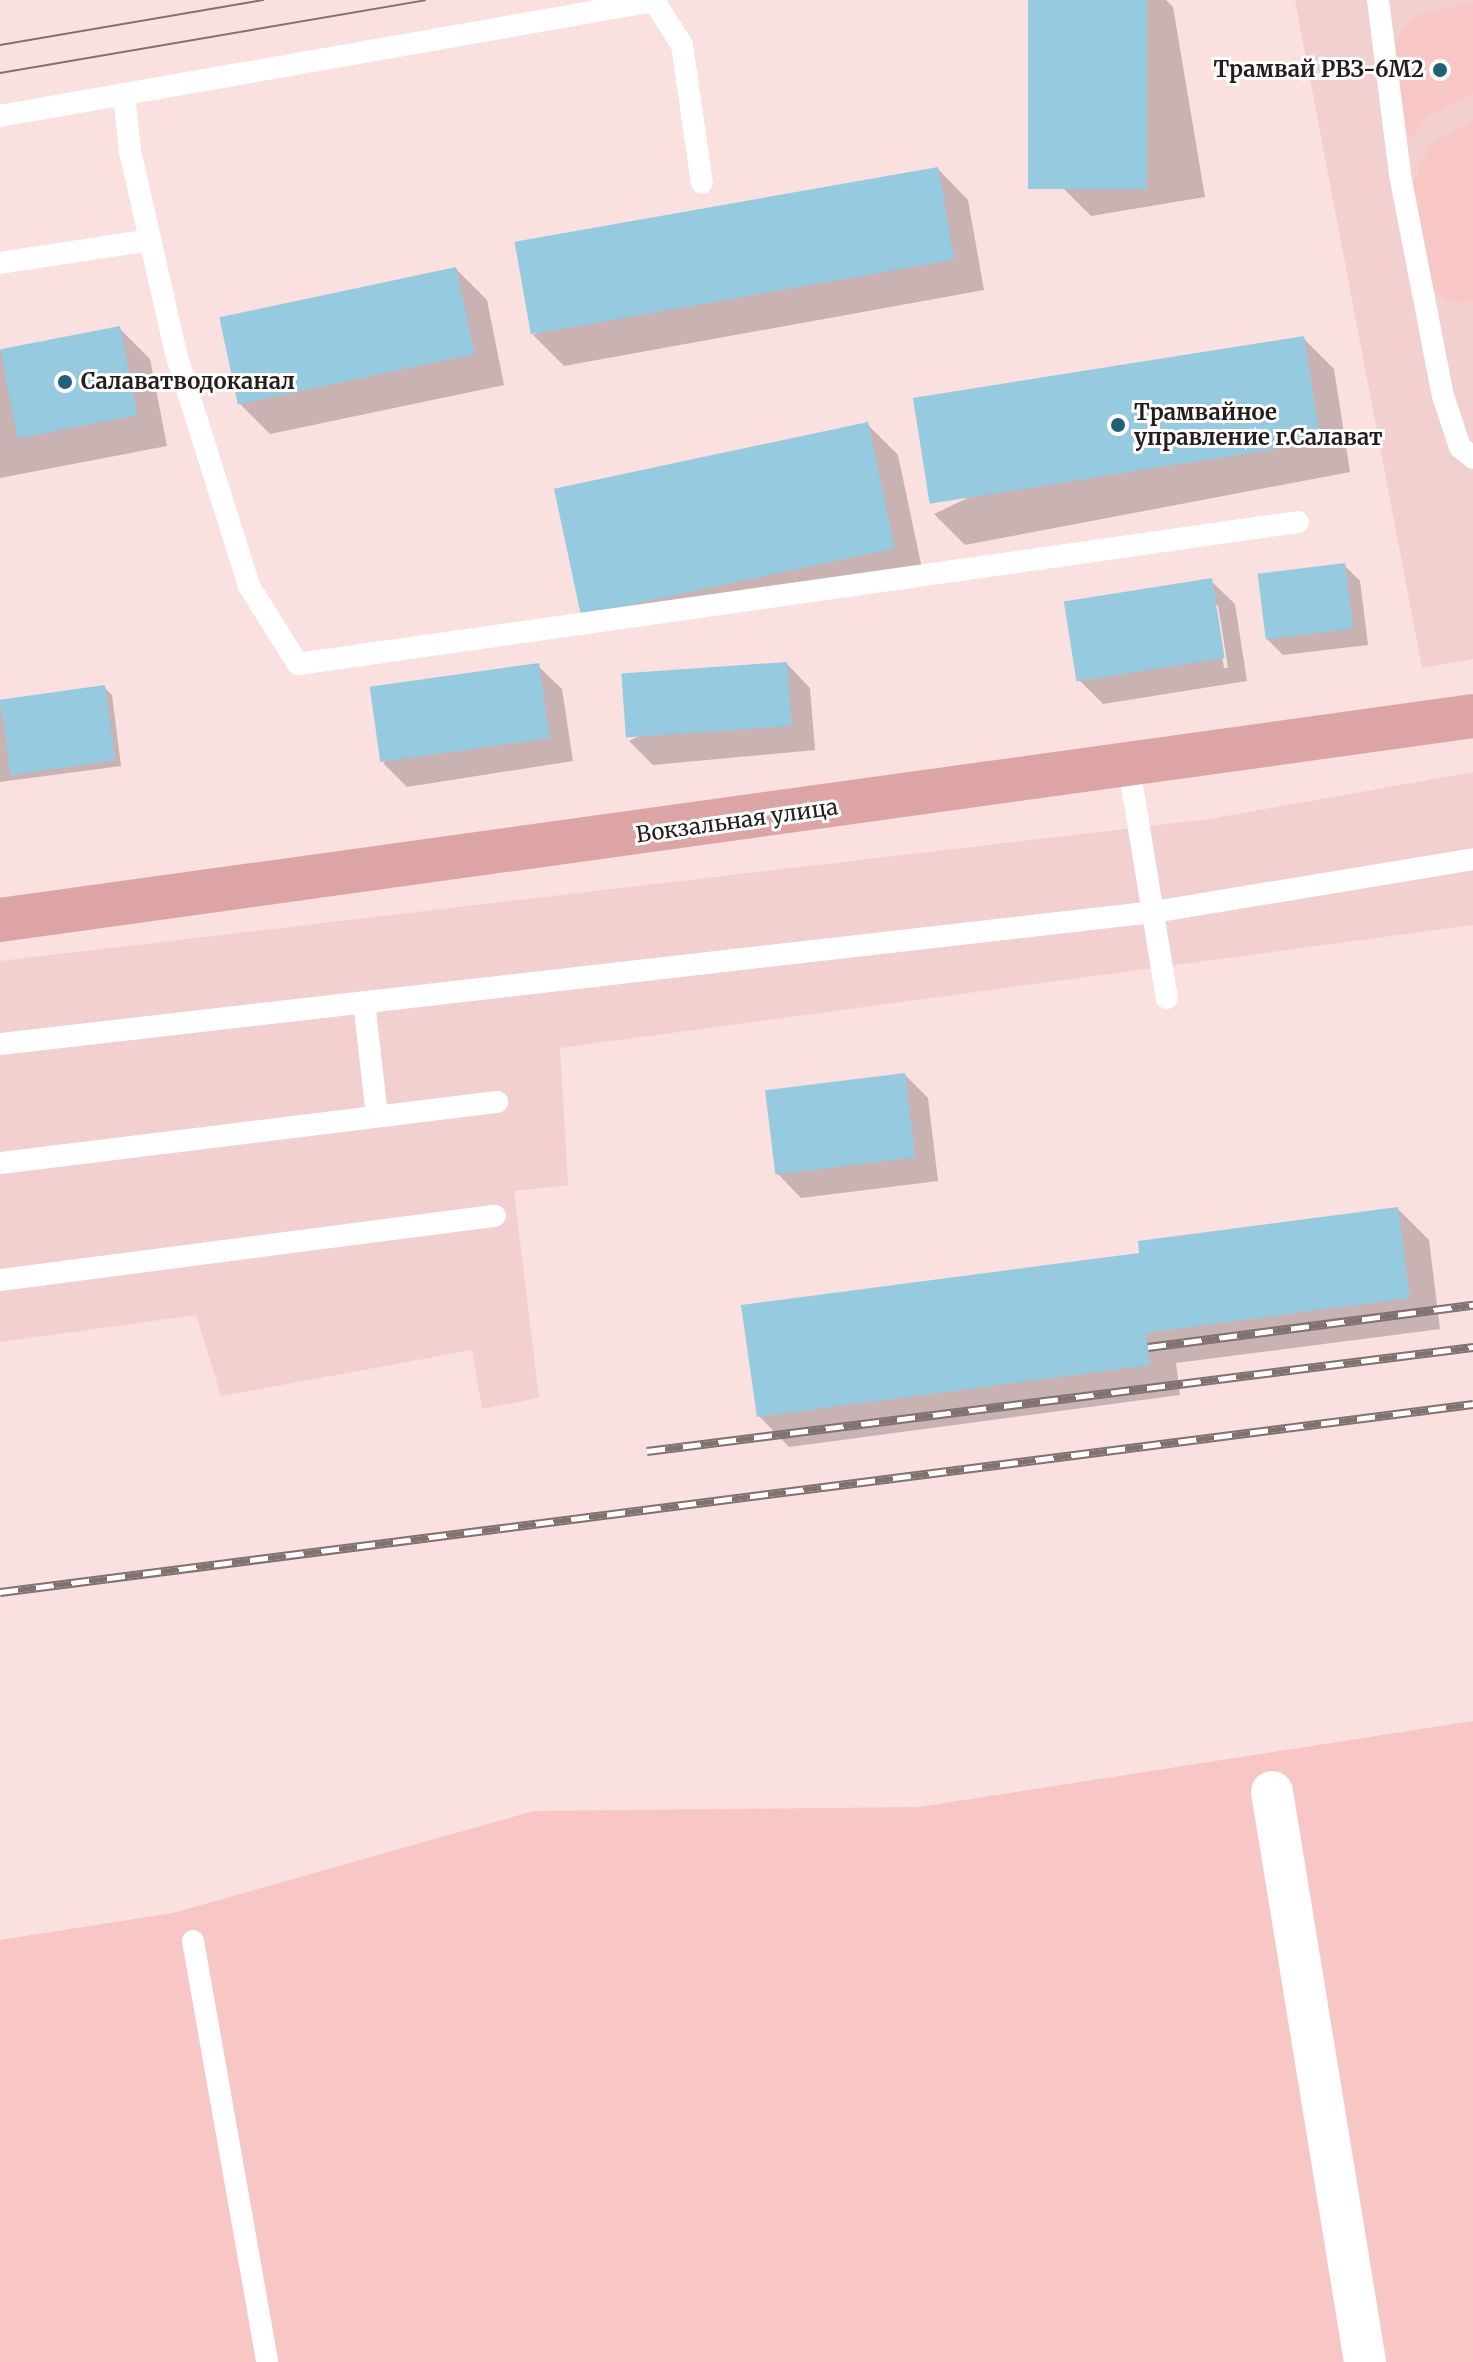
<!DOCTYPE html>
<html>
<head>
<meta charset="utf-8">
<style>
  body { margin:0 }
  #map { position:relative; width:1473px; height:2362px; overflow:hidden; background:#fae0df; font-family:Merriweather,serif }
  div>[style] { position:absolute }
  [style*='--x'] { left:calc(var(--x)*1px); top:calc(var(--y)*1px); width:calc(var(--w)*1px); rotate:calc(var(--a)*1deg) }
  .built>* { inset:0; background:#f2d0cf }
  .green>* { inset:0; background:#f7c6c5 }
  .shadow>* { inset:0; background:#0003 }
  .building>* { inset:0; background:#96cae0; transform-origin:0 0 }
  .service>* { height:22px; margin:-11px; padding:0 11px; transform-origin:11px; border-radius:11px; background:#fff }
  .minor>* { height:42px; margin:-21px; padding:0 21px; transform-origin:21px; border-radius:21px; background:#fff }
  .primary>* { height:44px; margin:-22px; padding:0 22px; transform-origin:22px; border-radius:22px; background:#dda4a5 }
  .tram>* { height:2px; margin:-1px; padding:0 1px; transform-origin:1px; border-radius:1px; background:#817170 }
  .rail>* { height:9px; margin-top:-4.5px; transform-origin:0; background:repeating-linear-gradient(90deg,#fff 0 18px,#817170 0 36px); box-sizing:border-box; border-block:2px solid #817170 }
  .dots>* { width:22px; height:22px; translate:-50% -50%; box-sizing:border-box; border:4px solid #fff; border-radius:50% }
  span { translate:-50% -50%; white-space:nowrap; text-align:center; line-height:1.15; -webkit-text-stroke:6px #fff; paint-order:stroke }
  .poi-label { font-size:22px; color:#251c1c; font-weight:700 }
  .right { translate:-100% -50%; text-align:right }
  .left { translate:0 -50%; text-align:left }
  .street-label { font-size:22px; color:#251c1c }
</style>
</head>
<body>
<div id="map">
  <div class="built">
    <div style="clip-path:polygon(1295px 0,1473px 0,1473px 659px,1422px 668px)"></div>
    <div style="clip-path:polygon(1473px 772px,1473px 925px,560px 1048px,568px 1185px,514px 1191px,539px 1398px,482px 1409px,472px 1350px,221px 1396px,196px 1315px,0 1342px,0 961px,1209px 819px)"></div>
  </div>
  <div class="green">
    <div style="clip-path:polygon(1473px 3px,1473px 94px,1430px 116px,1409px 140px,1394px 63px,1398px 35px,1416px 15px)"></div>
    <div style="clip-path:polygon(1473px 120px,1473px 302px,1452px 303px,1433px 289px,1412px 186px,1430px 145px)"></div>
    <div style="clip-path:polygon(1473px 1721px,1473px 2362px,0 2362px,0 1940px,173px 1913px,534px 1811px,919px 1807px)"></div>
  </div>
  <div class="shadow">
    <div style="clip-path:polygon(1030px 0,1166px 0,1173px 7px,1205px 197px,1091px 216px,1060px 185px)"></div>
    <div style="clip-path:polygon(938px 169px,968px 200px,984px 290px,564px 366px,533px 335px)"></div>
    <div style="clip-path:polygon(456px 269px,487px 300px,504px 385px,270px 434px,239px 403px)"></div>
    <div style="clip-path:polygon(119px 328px,150px 359px,167px 446px,0 478px,0 351px)"></div>
    <div style="clip-path:polygon(1303px 338px,1334px 369px,1350px 472px,965px 545px,934px 514px)"></div>
    <div style="clip-path:polygon(867px 424px,898px 455px,924px 578px,610px 628px,579px 597px)"></div>
    <div style="clip-path:polygon(1344px 565px,1360px 581px,1368px 645px,1283px 655px,1267px 639px)"></div>
    <div style="clip-path:polygon(evenodd,1211px 581px,1235px 604px,1247px 681px,1103px 704px,1079px 680px,1211px 581px,1214px 605px,1218px 605px,1228px 668px,1224px 668px,1214px 605px)"></div>
    <div style="clip-path:polygon(787px 664px,810px 688px,815px 750px,653px 765px,629px 741px)"></div>
    <div style="clip-path:polygon(538px 666px,562px 689px,573px 761px,407px 787px,383px 763px)"></div>
    <div style="clip-path:polygon(104px 687px,112px 695px,121px 766px,0 782px,0 701px)"></div>
    <div style="clip-path:polygon(905px 1075px,928px 1098px,938px 1181px,801px 1198px,778px 1174px)"></div>
    <div style="clip-path:polygon(1398px 1209px,1429px 1240px,1440px 1329px,1176px 1363px,1180px 1395px,789px 1447px,759px 1416px,1141px 1254px)"></div>
  </div>
  <div class="building">
    <div style="left:1028px;top:0;width:119px;height:189px"></div>
    <div style="left:938px;top:167px;width:94px;height:430px;rotate:80deg"></div>
    <div style="left:456px;top:267px;width:89px;height:242px;rotate:78deg"></div>
    <div style="left:120px;top:326px;width:91px;height:122px;rotate:79deg"></div>
    <div style="left:1304px;top:336px;width:107px;height:396px;rotate:81deg"></div>
    <div style="left:868px;top:422px;width:129px;height:321px;rotate:78deg"></div>
    <div style="left:1345px;top:563px;width:66px;height:88px;rotate:83deg"></div>
    <div style="left:1212px;top:578px;width:81px;height:150px;rotate:81deg"></div>
    <div style="left:787px;top:662px;width:64px;height:166px;rotate:86deg"></div>
    <div style="left:539px;top:663px;width:76px;height:171px;rotate:82deg"></div>
    <div style="left:105px;top:685px;width:76px;height:106px;rotate:82deg"></div>
    <div style="left:905px;top:1073px;width:85px;height:141px;rotate:83deg"></div>
    <div style="clip-path:polygon(1398px 1207px,1410px 1298px,1146px 1333px,1150px 1365px,757px 1417px,741px 1305px,1139px 1253px,1138px 1241px)"></div>
  </div>
  <div class="service">
    <div style="--x:1378;--y:0;--w:176;--a:82.8"></div>
    <div style="--x:1400;--y:175;--w:225;--a:79"></div>
    <div style="--x:1443;--y:396;--w:54;--a:71.6"></div>
    <div style="--x:1460;--y:447;--w:17;--a:40"></div>
    <div style="--x:124;--y:94;--w:57;--a:84"></div>
    <div style="--x:130;--y:151;--w:208;--a:77.2"></div>
    <div style="--x:176;--y:354;--w:243;--a:72.5"></div>
    <div style="--x:249;--y:586;--w:92;--a:57.9"></div>
    <div style="--x:298;--y:664;--w:1010;--a:-8.08"></div>
    <div style="--x:0;--y:116;--w:664;--a:-9.97"></div>
    <div style="--x:654;--y:1;--w:52;--a:57.5"></div>
    <div style="--x:682;--y:45;--w:139;--a:81.8"></div>
    <div style="--x:0;--y:263;--w:152;--a:-8.7"></div>
    <div style="--x:1129;--y:767;--w:234;--a:80.7"></div>
    <div style="--x:364;--y:1002;--w:115;--a:83.5"></div>
    <div style="--x:0;--y:1044;--w:1162;--a:-6.53"></div>
    <div style="--x:1154;--y:912;--w:323;--a:-9.4"></div>
    <div style="--x:0;--y:1163;--w:501;--a:-7"></div>
    <div style="--x:0;--y:1280;--w:499;--a:-7.4"></div>
    <div style="--x:193;--y:1941;--w:427;--a:80"></div>
  </div>
  <div class="minor">
    <div style="--x:1272;--y:1792;--w:578;--a:80.73"></div>
  </div>
  <div class="primary">
    <div style="--x:0;--y:920;--w:1487;--a:-7.88"></div>
  </div>
  <div class="tram">
    <div style="--x:0;--y:45;--w:267;--a:-9.7"></div>
    <div style="--x:0;--y:73;--w:431;--a:-9.7"></div>
  </div>
  <div class="rail">
    <div style="--x:1148;--y:1347;--w:328;--a:-7.4"></div>
    <div style="--x:647;--y:1451;--w:833;--a:-7.18"></div>
    <div style="--x:0;--y:1592;--w:1485;--a:-7.27"></div>
  </div>
  <div class="dots">
    <div style="left:1440px;top:70px;background:#216076"></div>
    <div style="left:65px;top:382px;background:#216076"></div>
    <div style="left:1118px;top:425px;background:#216076"></div>
  </div>
  <div class="poi-label">
    <span class="right" style="left:1424px;top:70px">Трамвай РВЗ-6М2</span>
    <span class="left" style="left:81px;top:382px">Салаватводоканал</span>
    <span class="left" style="left:1134px;top:425px">Трамвайное<br>управление г.Салават</span>
  </div>
  <div class="street-label">
    <span style="left:737px;top:821px;rotate:-8deg">Вокзальная улица</span>
  </div>
</div>
</body>
</html>
